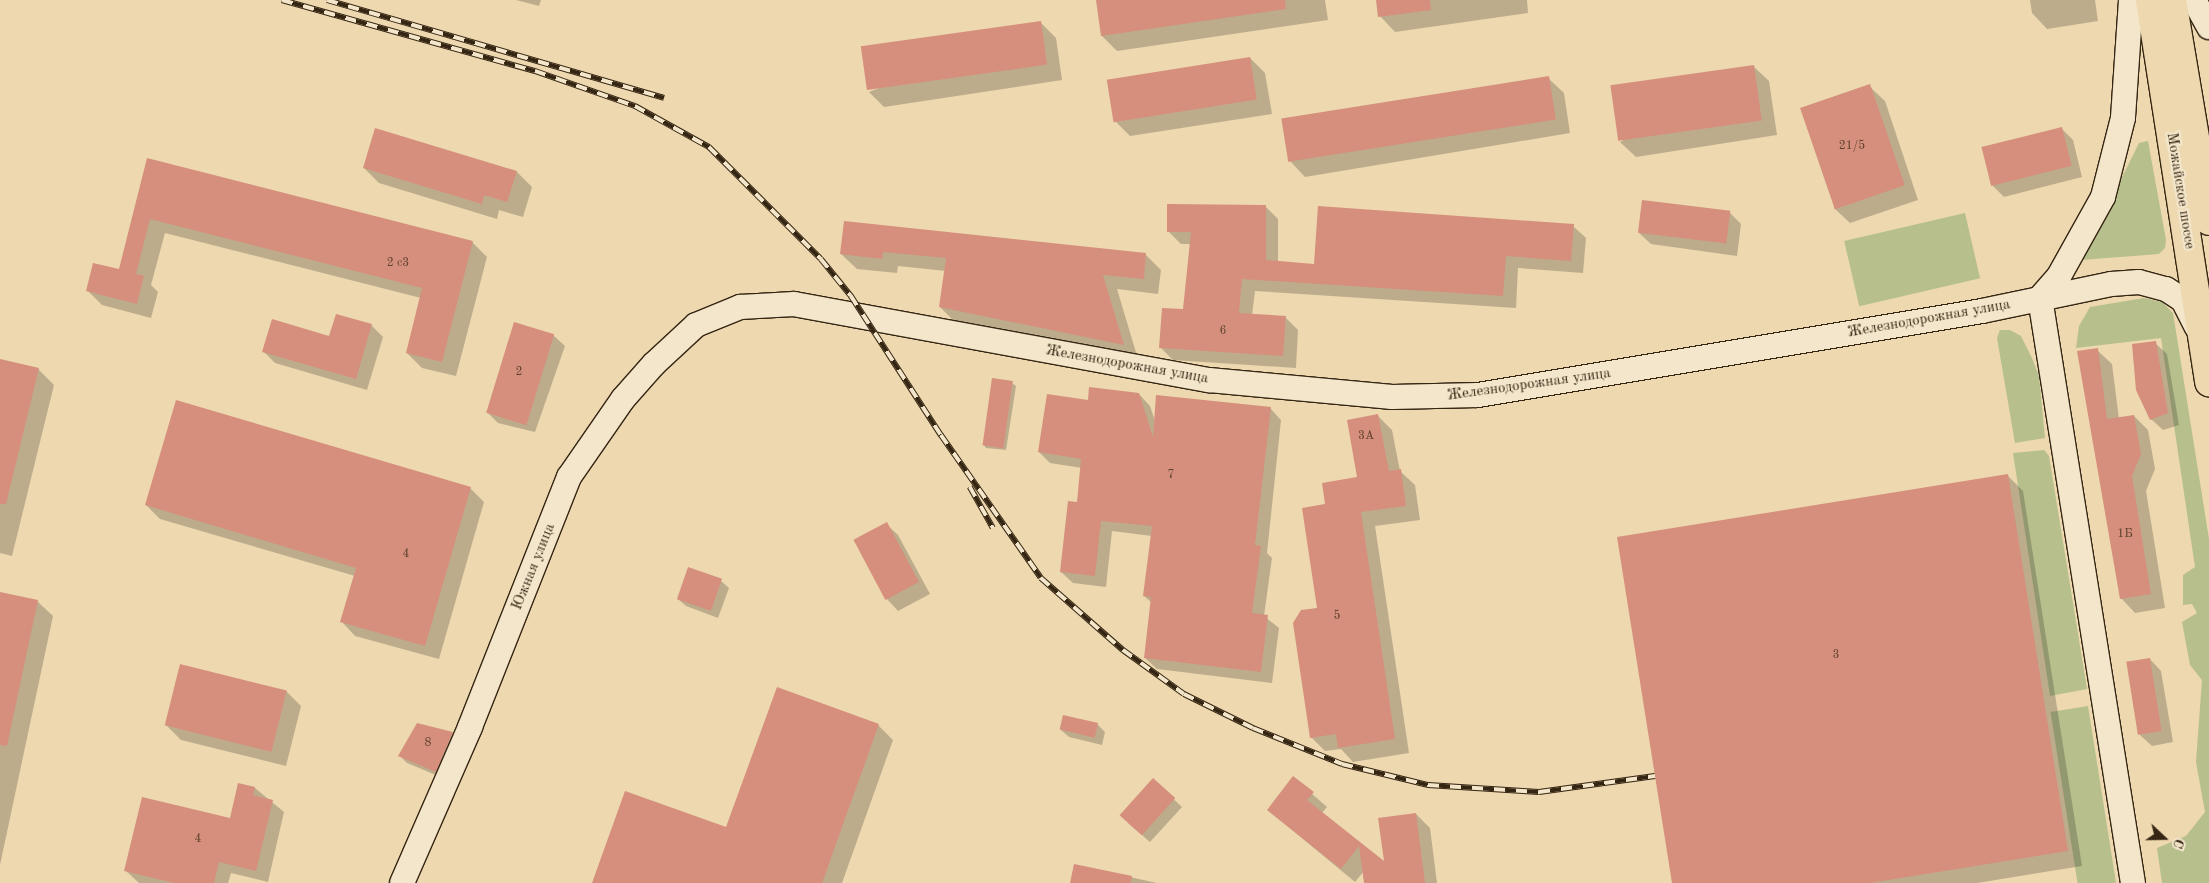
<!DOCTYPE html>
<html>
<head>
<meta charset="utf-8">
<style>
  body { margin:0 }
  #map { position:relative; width:2209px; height:883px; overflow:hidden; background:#edd8af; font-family:"Old Standard TT",serif }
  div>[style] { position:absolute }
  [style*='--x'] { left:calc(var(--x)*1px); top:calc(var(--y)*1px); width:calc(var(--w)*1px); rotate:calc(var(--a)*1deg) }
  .green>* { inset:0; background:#b7bf8c; transform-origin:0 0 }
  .shadow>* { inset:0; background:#0003 }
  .building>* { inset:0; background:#d58f7c; transform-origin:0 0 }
  .roads { filter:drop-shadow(1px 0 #352513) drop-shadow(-1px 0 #352513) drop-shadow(0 1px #352513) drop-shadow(0 -1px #352513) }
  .secondary>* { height:24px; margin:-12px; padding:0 12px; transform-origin:12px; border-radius:12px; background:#f3e6cb }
  .primary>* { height:28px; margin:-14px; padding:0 14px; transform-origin:14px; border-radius:14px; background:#edd8af }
  .rail>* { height:5.5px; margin-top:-2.75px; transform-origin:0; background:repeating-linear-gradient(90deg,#f3e6cb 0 11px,#352513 0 22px); box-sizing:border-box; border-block:1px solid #352513 }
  span { translate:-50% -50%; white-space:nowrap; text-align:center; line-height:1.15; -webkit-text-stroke:4.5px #f3e6cb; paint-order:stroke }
  .number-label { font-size:12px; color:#5d402d }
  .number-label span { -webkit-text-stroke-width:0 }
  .street-label { font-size:15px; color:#352513 }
  .north { position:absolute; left:2139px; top:813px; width:50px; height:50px; -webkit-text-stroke:4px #f3e6cb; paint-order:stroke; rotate:111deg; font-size:14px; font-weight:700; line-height:20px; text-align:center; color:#352513 }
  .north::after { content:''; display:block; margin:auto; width:18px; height:22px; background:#352513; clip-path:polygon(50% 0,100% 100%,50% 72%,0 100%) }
</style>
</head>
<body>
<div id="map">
  <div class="green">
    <div style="clip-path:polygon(2148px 141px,2166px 240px,2165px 248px,2159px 254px,2081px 260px,2139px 143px)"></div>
    <div style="left:1965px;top:213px;width:67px;height:124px;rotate:77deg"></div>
    <div style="clip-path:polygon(2144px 298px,2162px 302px,2173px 313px,2209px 539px,2209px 883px,2162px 883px,2157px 848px,2186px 836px,2205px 812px,2196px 762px,2202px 680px,2190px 665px,2182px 622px,2197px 613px,2192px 604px,2183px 605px,2183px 575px,2195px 567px,2161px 338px,2076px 348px,2079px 326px,2090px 307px)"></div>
    <div style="clip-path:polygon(2000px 330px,2010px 330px,2021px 336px,2032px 358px,2039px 376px,2045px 438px,2015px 443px,1997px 338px)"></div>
    <div style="clip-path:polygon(2044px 450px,2049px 456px,2087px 689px,2050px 696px,2013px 453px)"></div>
    <div style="left:2088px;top:706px;width:179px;height:38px;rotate:81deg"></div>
  </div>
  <div class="shadow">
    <div style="clip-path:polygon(516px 0,541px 0,539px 6px)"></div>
    <div style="clip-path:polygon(1097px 0,1325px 0,1328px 20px,1117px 51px,1102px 36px)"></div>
    <div style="clip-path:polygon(1377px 0,1527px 0,1528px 13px,1395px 32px,1380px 16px)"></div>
    <div style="clip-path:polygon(2030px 0,2095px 0,2098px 21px,2047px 29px,2032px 13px)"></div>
    <div style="clip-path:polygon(1041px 23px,1056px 38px,1062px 80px,884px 107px,869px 92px)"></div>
    <div style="clip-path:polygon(1250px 58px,1265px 73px,1272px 114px,1130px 136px,1115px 121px)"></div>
    <div style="clip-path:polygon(1753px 66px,1769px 81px,1777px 135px,1636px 157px,1620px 142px)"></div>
    <div style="clip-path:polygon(1548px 78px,1564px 93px,1570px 133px,1305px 177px,1290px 161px)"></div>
    <div style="clip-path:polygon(1869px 86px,1885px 101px,1918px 200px,1850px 223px,1834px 208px)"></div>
    <div style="clip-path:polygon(2061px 128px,2073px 140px,2082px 177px,2004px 197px,1993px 186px,1983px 149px)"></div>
    <div style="clip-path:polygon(148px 159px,472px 242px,487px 257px,456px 376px,422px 368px,407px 353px,421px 298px,165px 233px,151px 285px,158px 292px,151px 318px,102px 305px,87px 290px,119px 271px)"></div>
    <div style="clip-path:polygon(364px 168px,517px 172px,532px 187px,523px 217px,499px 210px,497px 219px,379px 183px)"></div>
    <div style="clip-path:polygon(1265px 206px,1278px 219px,1278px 262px,1315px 265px,1573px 226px,1586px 238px,1583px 273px,1518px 268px,1516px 308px,1255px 291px,1252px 315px,1285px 317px,1298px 330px,1296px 368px,1173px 360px,1160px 347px,1185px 310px,1191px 244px,1181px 244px,1168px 231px)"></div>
    <div style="clip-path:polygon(1729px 212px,1741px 224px,1737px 256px,1651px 244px,1639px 233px)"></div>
    <div style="clip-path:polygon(845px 223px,1146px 255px,1161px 270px,1158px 294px,1117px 289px,1138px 359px,955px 322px,940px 307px,946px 271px,898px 266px,897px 273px,857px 269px,841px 254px)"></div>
    <div style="clip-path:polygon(371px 325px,383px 337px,367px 390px,275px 363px,264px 352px)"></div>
    <div style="clip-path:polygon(553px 335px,565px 346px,535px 432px,498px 423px,487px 412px)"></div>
    <div style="clip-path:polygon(2155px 343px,2167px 354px,2179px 425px,2163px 430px,2151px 419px)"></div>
    <div style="clip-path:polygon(2097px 350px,2112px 364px,2119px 419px,2134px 416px,2148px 430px,2155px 469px,2146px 491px,2165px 608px,2135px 613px,2121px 598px)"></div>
    <div style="clip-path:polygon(0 360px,39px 370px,54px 385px,12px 556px,0 553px)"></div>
    <div style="clip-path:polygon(1012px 383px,1016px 386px,1006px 450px,986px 448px,983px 444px)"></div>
    <div style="clip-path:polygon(1139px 394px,1150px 406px,1155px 421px,1270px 408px,1281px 420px,1267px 553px,1272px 558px,1264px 616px,1279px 628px,1272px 683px,1157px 669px,1145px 658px,1152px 603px,1144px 596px,1152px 536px,1112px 531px,1106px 587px,1073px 583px,1061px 572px,1078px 503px,1082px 468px,1050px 463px,1039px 452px,1089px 401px)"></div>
    <div style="clip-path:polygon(1378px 416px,1392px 430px,1400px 471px,1415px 485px,1420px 520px,1375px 526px,1409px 753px,1353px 762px,1341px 749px,1325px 751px,1311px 737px,1318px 609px,1327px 505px,1359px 478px)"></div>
    <div style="clip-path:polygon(2007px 475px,2023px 491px,2082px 866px,1977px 883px,1673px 883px)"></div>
    <div style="clip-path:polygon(470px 488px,484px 502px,439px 659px,355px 636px,342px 622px,355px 576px,160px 519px,146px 505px)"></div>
    <div style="clip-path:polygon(886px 524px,898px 535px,930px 594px,898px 611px,887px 599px)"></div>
    <div style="clip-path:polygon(721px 581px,729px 588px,718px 618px,686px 606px,678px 599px)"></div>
    <div style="clip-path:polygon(0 593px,37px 601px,53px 616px,0 865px)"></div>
    <div style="clip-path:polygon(2150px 659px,2161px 671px,2173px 742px,2152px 746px,2140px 735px)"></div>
    <div style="clip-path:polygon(286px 691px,301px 706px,286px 766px,181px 740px,166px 725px)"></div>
    <div style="clip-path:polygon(1064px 717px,1098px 725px,1105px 732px,1102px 745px,1069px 737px,1061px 730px)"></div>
    <div style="clip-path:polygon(878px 725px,893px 740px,842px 883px,593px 883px,727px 829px)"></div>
    <div style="clip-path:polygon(452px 733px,460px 741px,443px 778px,407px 763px,399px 755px)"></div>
    <div style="clip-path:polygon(1294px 778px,1327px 807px,1322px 813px,1386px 864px,1416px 814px,1430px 828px,1437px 883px,1365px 883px,1364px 871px,1355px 882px,1268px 810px)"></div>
    <div style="clip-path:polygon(1153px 780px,1182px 807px,1150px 842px,1128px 823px)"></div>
    <div style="clip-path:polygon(239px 785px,255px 788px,284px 812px,268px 882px,231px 873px,228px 883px,139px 883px,126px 871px,231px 820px)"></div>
    <div style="clip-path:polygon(1075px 865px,1157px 883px,1071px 883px)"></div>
  </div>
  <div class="building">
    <div style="clip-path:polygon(1096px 0,1285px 0,1286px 9px,1101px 36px)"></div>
    <div style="clip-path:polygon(1376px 0,1430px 0,1431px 10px,1378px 17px)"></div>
    <div style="left:1041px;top:21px;width:44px;height:182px;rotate:82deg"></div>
    <div style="left:1250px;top:57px;width:43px;height:145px;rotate:81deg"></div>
    <div style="left:1754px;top:65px;width:56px;height:145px;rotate:82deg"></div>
    <div style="left:1549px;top:76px;width:44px;height:271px;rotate:81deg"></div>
    <div style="left:1870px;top:84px;width:107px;height:74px;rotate:71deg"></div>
    <div style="left:2062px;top:127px;width:40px;height:83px;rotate:76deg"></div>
    <div style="clip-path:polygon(375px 128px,517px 171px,507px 202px,484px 195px,482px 204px,363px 168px)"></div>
    <div style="clip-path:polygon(147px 158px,473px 241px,442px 362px,406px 353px,422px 288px,150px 219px,136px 274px,144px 276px,137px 304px,86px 291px,93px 263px,119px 269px)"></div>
    <div style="left:1642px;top:200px;width:89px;height:33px;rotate:7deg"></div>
    <div style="clip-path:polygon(1167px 204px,1266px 205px,1266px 260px,1314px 264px,1318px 206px,1574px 224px,1571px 261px,1506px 256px,1503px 296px,1242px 279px,1239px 313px,1286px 316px,1283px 356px,1159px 348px,1162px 308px,1183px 309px,1191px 232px,1167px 232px)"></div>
    <div style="clip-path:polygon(844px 221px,1146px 253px,1144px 279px,1103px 275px,1124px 345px,939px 307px,946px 258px,883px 252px,882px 259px,840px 254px)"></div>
    <div style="clip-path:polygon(336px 314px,372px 324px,356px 379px,262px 352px,272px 319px,329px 336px)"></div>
    <div style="left:514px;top:322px;width:42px;height:95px;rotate:17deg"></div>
    <div style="clip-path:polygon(2156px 341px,2168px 413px,2150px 420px,2136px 390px,2132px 344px)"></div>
    <div style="clip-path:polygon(2098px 348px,2107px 419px,2134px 415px,2141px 454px,2132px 476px,2151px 594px,2120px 599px,2077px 351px)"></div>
    <div style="clip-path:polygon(0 359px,39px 368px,6px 504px,0 504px)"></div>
    <div style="left:992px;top:378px;width:21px;height:68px;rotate:8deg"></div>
    <div style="clip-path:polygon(1089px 387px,1139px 393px,1153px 437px,1156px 395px,1271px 407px,1255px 545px,1261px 546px,1252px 613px,1268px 615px,1261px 672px,1144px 658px,1151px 597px,1143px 596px,1152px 526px,1101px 521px,1095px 576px,1060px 572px,1068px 501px,1077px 502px,1081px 459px,1038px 452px,1047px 394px,1088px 400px)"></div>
    <div style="clip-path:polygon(176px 400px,471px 487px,425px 646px,340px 622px,356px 568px,145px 505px)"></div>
    <div style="clip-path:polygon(1378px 414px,1389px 471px,1401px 469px,1406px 506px,1361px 512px,1395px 739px,1338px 748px,1336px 734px,1310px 738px,1293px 623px,1301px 610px,1317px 608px,1302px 508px,1325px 504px,1322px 483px,1357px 477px,1347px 420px)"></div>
    <div style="clip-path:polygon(2008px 474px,2068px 851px,1870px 883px,1672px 883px,1617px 537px)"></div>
    <div style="left:887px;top:522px;width:68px;height:38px;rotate:62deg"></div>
    <div style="left:688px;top:567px;width:36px;height:34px;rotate:19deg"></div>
    <div style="clip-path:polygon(0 592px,38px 600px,7px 746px,0 745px)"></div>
    <div style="left:2150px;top:658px;width:74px;height:24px;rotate:81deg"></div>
    <div style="left:180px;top:664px;width:110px;height:63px;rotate:14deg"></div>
    <div style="clip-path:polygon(777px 687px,879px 724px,822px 883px,592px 883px,625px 791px,726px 827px)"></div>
    <div style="left:1063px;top:715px;width:36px;height:15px;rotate:13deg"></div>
    <div style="clip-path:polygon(417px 723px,453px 732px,436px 772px,398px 756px)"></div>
    <div style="clip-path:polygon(1293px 776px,1314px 792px,1307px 800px,1384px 861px,1378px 818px,1416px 813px,1425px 883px,1364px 883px,1359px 846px,1341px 869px,1267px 810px)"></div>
    <div style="left:1153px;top:778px;width:30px;height:50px;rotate:42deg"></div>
    <div style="clip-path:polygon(238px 783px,255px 787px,253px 795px,273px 800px,256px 871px,219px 862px,214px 883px,174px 883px,124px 871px,142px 797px,230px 818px)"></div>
    <div style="clip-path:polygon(1074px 864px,1132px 876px,1131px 883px,1070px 883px)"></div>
  </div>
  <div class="roads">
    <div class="secondary">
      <div style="--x:2131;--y:0;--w:118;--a:93.9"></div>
      <div style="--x:2123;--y:118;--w:81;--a:104.2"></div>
      <div style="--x:2103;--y:197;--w:90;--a:119.1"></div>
      <div style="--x:2059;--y:276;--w:29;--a:131"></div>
      <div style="--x:2040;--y:298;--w:592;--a:80.97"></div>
      <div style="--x:2194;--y:0;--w:31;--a:61"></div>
      <div style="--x:402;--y:883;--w:170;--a:-66.4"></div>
      <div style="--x:470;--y:727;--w:269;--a:-68.4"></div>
      <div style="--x:569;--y:477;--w:95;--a:-55.3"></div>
      <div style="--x:623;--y:399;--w:47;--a:-48.5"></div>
      <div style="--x:654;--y:364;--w:57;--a:-42.9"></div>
      <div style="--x:696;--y:325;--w:48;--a:-22.2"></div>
      <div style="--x:740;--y:307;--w:54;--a:-3.2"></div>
      <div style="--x:794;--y:304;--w:422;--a:10.4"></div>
      <div style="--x:1209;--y:380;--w:184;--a:5.3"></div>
      <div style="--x:1392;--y:397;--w:86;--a:-1.3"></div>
      <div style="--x:1478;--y:395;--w:511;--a:-9.46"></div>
      <div style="--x:1982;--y:311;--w:132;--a:-11.8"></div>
      <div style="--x:2111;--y:284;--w:28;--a:-4"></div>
      <div style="--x:2139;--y:282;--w:28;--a:15"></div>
      <div style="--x:2166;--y:289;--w:20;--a:33"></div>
      <div style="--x:2183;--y:300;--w:30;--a:63"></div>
    </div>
    <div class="primary">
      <div style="--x:2150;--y:0;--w:387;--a:81.2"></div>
      <div style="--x:2172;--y:0;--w:224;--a:80.5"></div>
    </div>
  </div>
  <div class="rail">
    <div style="--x:282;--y:0;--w:263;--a:15.7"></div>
    <div style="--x:535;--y:71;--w:106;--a:19.3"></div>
    <div style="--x:635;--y:106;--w:85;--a:29"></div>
    <div style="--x:709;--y:147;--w:158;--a:45"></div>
    <div style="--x:821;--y:259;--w:48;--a:51"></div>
    <div style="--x:851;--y:296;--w:166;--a:57.1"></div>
    <div style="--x:941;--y:435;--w:174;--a:55"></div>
    <div style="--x:1041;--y:578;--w:109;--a:41.3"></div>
    <div style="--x:1123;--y:650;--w:75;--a:35.8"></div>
    <div style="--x:1184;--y:694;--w:77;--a:26.2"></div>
    <div style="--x:1253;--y:728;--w:96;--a:22"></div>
    <div style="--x:1342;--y:764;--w:89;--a:13.7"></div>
    <div style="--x:1428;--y:785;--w:111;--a:3.6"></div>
    <div style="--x:1539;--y:792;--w:117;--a:-7.9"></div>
    <div style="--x:327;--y:0;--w:351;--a:16.2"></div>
    <div style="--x:970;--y:487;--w:47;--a:60.7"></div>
  </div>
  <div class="number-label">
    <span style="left:1852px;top:147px">21/5</span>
    <span style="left:398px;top:264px">2 с3</span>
    <span style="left:1223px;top:332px">6</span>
    <span style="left:519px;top:373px">2</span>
    <span style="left:1366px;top:437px">3А</span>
    <span style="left:1171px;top:476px">7</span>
    <span style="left:2125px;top:535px">1Б</span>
    <span style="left:406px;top:555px">4</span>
    <span style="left:1337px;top:617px">5</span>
    <span style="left:1836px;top:656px">3</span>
    <span style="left:428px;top:744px">8</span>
    <span style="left:198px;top:840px">4</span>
  </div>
  <div class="street-label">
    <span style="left:2180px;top:191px;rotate:81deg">Можайское шоссе</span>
    <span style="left:1929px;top:319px;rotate:-10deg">Железнодорожная улица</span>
    <span style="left:1127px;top:365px;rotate:10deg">Железнодорожная улица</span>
    <span style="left:1529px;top:385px;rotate:-8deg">Железнодорожная улица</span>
    <span style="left:534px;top:567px;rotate:-68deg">Южная улица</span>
  </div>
  <div class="north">С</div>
</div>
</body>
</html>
